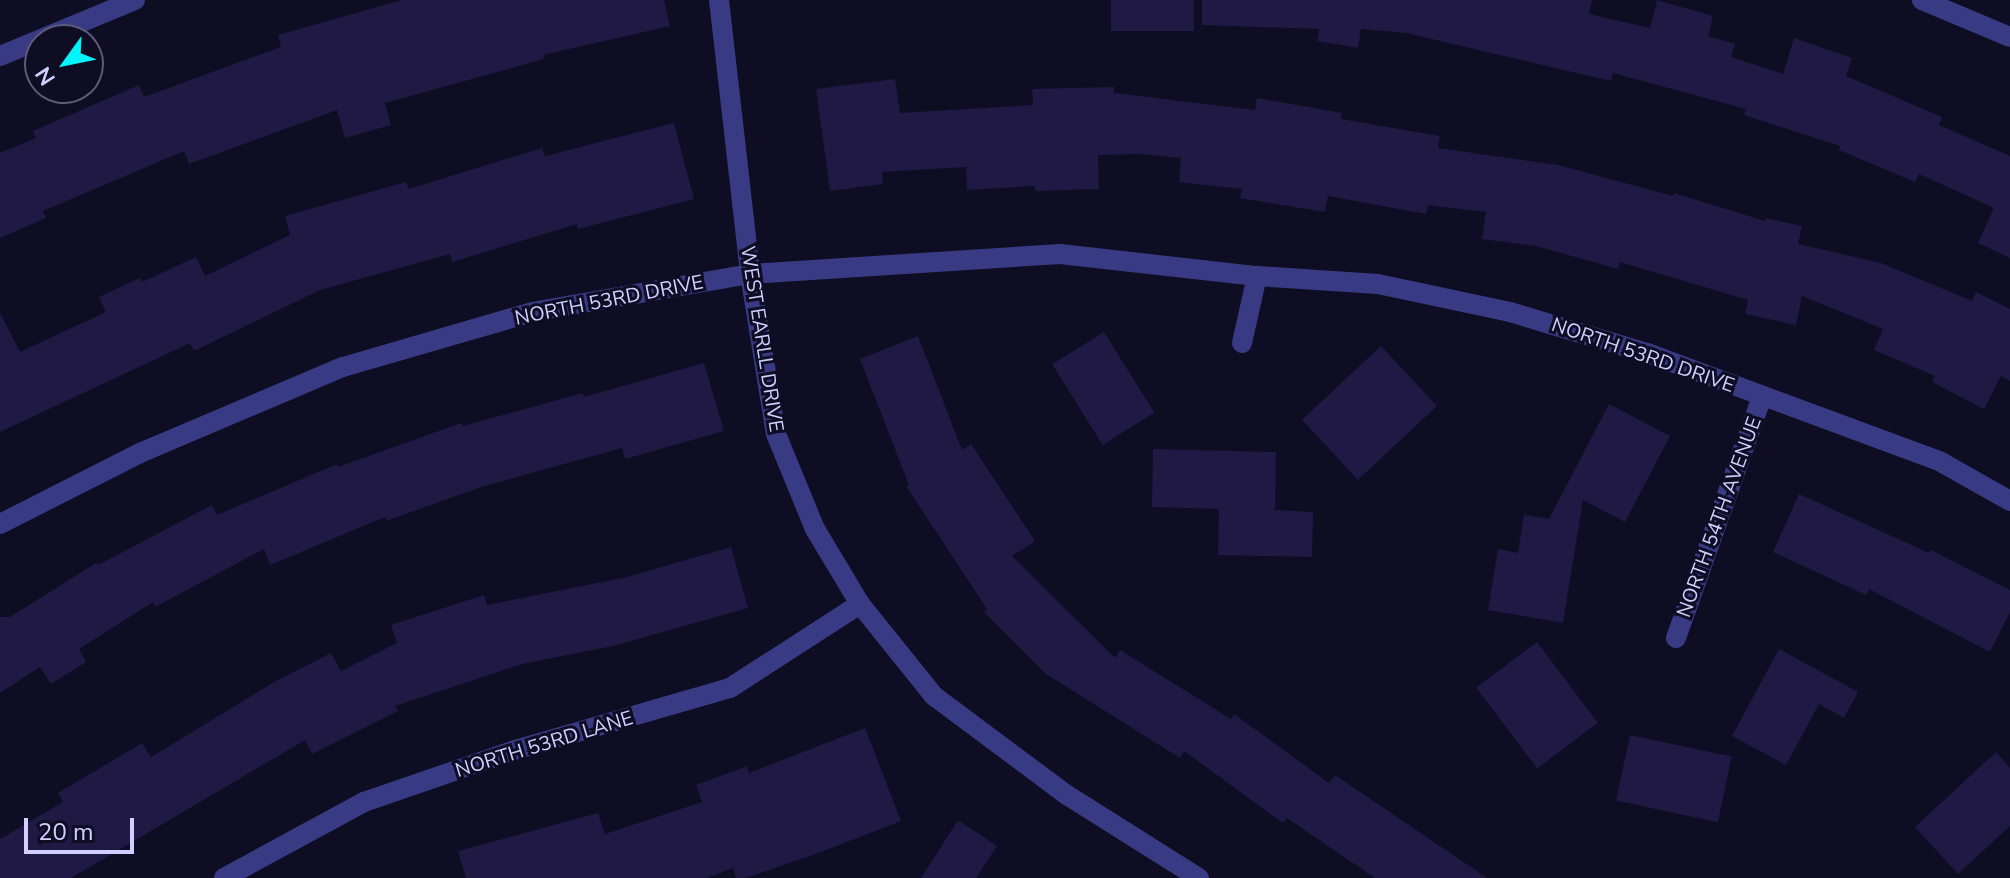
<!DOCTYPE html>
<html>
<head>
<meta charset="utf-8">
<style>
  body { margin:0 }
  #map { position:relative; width:2010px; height:878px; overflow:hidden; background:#0f0d23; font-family:"Nunito Sans",sans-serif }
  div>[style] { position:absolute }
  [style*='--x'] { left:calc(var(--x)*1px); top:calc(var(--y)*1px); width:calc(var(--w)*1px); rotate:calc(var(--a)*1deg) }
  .building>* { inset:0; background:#1f1944; transform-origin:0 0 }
  .minor>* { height:20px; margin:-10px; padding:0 10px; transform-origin:10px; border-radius:10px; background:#383b83 }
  span { translate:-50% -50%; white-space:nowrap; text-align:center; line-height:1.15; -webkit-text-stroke:6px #0f0d23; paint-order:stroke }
  .street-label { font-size:20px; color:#d1cfff }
  .north { position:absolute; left:24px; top:24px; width:80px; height:80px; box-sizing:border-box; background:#0f0d23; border:2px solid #5d5b7b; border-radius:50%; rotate:237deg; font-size:22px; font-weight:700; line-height:32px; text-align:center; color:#d1cfff }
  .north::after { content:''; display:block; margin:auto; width:28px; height:36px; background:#00f5fa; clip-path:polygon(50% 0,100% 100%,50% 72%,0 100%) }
  .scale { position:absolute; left:24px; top:818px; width:110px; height:36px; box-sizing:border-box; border:4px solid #d1cfff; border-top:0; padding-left:10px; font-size:24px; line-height:28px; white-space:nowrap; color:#d1cfff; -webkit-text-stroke:6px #0f0d23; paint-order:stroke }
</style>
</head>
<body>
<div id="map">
  <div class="building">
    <div style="clip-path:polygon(402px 0,664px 0,670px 26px,543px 55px,544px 59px,385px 103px,391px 125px,345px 138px,337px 110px,189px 164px,184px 151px,43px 211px,46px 218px,0 238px,0 153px,36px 138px,33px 131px,139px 85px,144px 97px,281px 47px,278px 35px)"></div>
    <div style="left:1111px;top:0;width:83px;height:31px"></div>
    <div style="clip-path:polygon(1202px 0,1592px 0,1589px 14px,1650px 28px,1657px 0,1713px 16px,1708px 36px,1735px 44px,1731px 57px,1783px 74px,1794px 38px,1852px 58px,1846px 76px,1942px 117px,1939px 125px,2010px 156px,2010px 258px,1978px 243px,1994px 208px,1919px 174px,1915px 182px,1839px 150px,1840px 146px,1744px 115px,1746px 109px,1613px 73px,1611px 81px,1406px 33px,1361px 29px,1358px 48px,1317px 41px,1319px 29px,1202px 25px)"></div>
    <div style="clip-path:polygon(895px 79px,900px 113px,1033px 105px,1032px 89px,1114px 87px,1114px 93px,1255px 110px,1257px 98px,1342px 113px,1341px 119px,1440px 136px,1438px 148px,1558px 165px,1673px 196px,1674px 193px,1765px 221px,1766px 218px,1802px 226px,1798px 244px,1881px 263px,1972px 301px,1976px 292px,2010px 309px,2010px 381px,2001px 376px,1984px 409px,1932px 382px,1935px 376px,1874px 350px,1883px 329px,1802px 296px,1796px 325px,1745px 314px,1748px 300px,1620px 262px,1618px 269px,1536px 246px,1482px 239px,1486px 212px,1428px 205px,1426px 214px,1328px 196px,1325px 212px,1240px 198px,1242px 189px,1179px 182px,1181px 158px,1140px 154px,1098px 155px,1099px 189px,1035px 191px,1035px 186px,967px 190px,966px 167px,882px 172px,883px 184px,830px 191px,816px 89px)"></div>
    <div style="clip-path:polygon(674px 123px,694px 199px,578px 229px,577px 224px,452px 262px,450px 254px,320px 290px,194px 351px,190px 343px,0 432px,0 313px,20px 352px,106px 312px,99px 297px,140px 278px,142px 282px,196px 257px,205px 276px,290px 235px,285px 216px,406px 182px,409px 189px,542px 148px,545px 156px)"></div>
    <div style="left:1104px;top:332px;width:95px;height:61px;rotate:58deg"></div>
    <div style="clip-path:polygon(918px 336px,962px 450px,971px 444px,1035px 541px,1012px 556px,1115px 658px,1120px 650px,1231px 719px,1234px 714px,1329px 783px,1335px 775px,1487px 878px,1375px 878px,1287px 818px,1283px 823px,1184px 751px,1180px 758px,1046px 674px,984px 612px,987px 609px,906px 486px,909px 485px,860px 359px)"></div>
    <div style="left:1381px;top:346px;width:82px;height:108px;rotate:47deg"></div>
    <div style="clip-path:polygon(704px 363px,724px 431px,625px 459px,622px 448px,481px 487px,386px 521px,385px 517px,270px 565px,264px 549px,155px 607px,153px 602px,79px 649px,86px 662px,51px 684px,40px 667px,0 693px,0 617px,10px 617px,96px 563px,98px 565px,212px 505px,217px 515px,337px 464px,338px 467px,461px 423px,463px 426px,583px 393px,584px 397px)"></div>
    <div style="clip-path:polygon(1609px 404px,1670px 436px,1625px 522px,1583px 500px,1563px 623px,1488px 610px,1498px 549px,1518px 553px,1524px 515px,1549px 519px)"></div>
    <div style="clip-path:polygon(1153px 449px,1276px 452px,1275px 510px,1313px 512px,1312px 557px,1218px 555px,1219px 509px,1152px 507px)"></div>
    <div style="clip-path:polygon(1799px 494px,1929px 553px,1931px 550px,2010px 590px,2010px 612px,1990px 652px,1869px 589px,1866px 595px,1773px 552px)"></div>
    <div style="clip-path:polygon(731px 547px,748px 608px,613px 646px,522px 664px,395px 706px,398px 711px,312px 754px,305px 740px,71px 878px,0 878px,0 839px,63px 802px,58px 793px,142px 743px,151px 757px,276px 681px,331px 653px,341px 671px,397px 643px,391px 625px,484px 595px,487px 605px,627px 577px)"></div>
    <div style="left:1537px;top:642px;width:101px;height:76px;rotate:53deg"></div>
    <div style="clip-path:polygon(1779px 649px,1858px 692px,1844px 718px,1819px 704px,1786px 765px,1732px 736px)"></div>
    <div style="clip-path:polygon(865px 728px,901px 821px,821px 852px,746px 878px,736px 878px,733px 868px,707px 878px,466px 878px,458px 851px,598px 813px,605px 834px,702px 802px,696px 785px,747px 766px,749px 773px)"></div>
    <div style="left:1630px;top:735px;width:104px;height:67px;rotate:12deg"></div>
    <div style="clip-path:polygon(1996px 752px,2010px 768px,2010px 826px,1958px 874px,1915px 827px)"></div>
    <div style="clip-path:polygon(958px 820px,997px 846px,976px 878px,921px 878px)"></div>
  </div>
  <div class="minor">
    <div style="--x:719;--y:0;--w:276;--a:83.5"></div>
    <div style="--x:750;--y:274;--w:162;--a:80.8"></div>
    <div style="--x:776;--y:434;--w:103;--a:67.7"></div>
    <div style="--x:815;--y:529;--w:87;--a:59"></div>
    <div style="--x:860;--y:604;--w:118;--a:51.2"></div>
    <div style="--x:934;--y:696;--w:166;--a:36.7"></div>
    <div style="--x:1067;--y:795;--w:156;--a:32.2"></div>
    <div style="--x:1922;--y:0;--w:95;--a:22.8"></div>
    <div style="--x:0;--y:56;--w:146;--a:-22.5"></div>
    <div style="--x:1242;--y:343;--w:69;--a:-77.4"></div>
    <div style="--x:0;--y:524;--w:157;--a:-26.9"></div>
    <div style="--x:140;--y:453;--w:220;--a:-23"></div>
    <div style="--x:343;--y:367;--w:197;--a:-16.2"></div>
    <div style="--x:532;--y:312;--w:221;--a:-9.9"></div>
    <div style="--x:750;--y:274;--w:311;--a:-3.7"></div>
    <div style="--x:1060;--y:254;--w:198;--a:6.4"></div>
    <div style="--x:1257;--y:276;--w:121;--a:3.8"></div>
    <div style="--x:1378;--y:284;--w:135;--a:12"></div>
    <div style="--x:1510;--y:312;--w:143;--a:16.7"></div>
    <div style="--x:1647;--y:353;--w:314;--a:20.3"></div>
    <div style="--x:1941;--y:462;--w:79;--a:29.5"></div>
    <div style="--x:1676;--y:638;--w:257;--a:-70.4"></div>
    <div style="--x:224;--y:878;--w:159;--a:-28.5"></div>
    <div style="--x:364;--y:802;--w:160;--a:-19"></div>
    <div style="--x:515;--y:750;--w:224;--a:-16.1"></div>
    <div style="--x:730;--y:688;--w:155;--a:-32.9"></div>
  </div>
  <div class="street-label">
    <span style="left:609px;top:300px;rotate:-11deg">NORTH 53RD DRIVE</span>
    <span style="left:762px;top:339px;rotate:81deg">WEST EARLL DRIVE</span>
    <span style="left:1643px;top:355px;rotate:19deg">NORTH 53RD DRIVE</span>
    <span style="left:1719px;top:517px;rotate:-70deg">NORTH 54TH AVENUE</span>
    <span style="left:544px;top:744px;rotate:-17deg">NORTH 53RD LANE</span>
  </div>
  <div class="north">N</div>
  <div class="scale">20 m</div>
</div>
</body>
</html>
